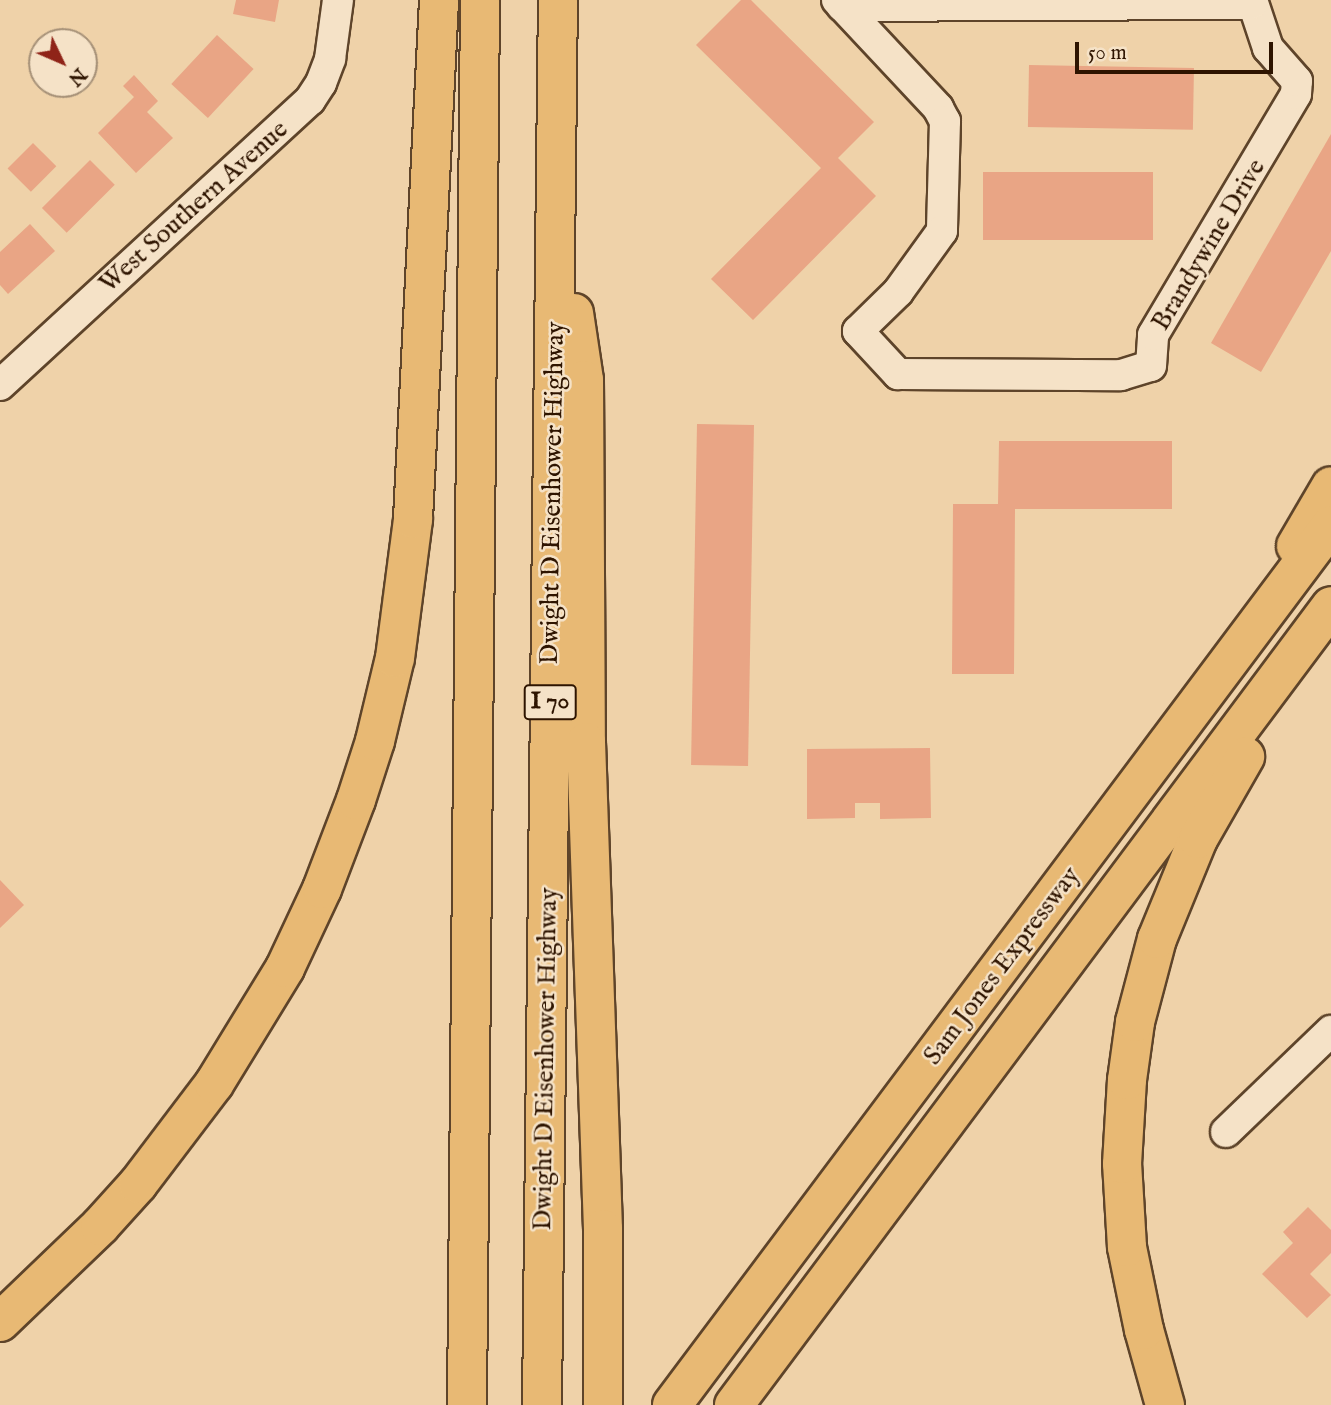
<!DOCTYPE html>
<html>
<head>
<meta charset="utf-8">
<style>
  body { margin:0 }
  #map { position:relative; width:1331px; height:1405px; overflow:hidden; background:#efd2a9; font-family:"IM FELL English",serif }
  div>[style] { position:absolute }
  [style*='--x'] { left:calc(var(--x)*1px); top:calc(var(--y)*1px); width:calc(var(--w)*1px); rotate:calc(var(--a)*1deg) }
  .building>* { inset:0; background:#e9a585; transform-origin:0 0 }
  .roads { filter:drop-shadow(2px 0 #5e442a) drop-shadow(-2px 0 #5e442a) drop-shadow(0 2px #5e442a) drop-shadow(0 -2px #5e442a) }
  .minor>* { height:30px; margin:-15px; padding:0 15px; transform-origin:15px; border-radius:15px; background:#f5e2c7 }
  .motorway>* { height:38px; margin:-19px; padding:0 19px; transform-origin:19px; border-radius:19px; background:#e8b974 }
  span { translate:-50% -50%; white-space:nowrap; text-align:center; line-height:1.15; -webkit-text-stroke:5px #f5e2c7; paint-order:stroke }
  .shield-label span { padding:2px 5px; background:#f5e2c7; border:2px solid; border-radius:5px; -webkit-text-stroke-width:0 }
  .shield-label { font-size:24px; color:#2e1400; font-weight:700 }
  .street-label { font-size:26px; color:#2e1400 }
  .north { position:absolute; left:28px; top:28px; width:70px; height:70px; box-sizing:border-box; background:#f5e2c7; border:2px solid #a59077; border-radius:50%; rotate:134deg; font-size:19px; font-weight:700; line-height:28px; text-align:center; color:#2e1400 }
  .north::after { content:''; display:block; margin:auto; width:24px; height:32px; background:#8f2418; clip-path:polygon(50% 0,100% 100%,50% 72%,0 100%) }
  .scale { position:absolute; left:1075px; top:42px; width:198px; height:32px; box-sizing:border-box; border:4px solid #2e1400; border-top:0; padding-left:9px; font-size:21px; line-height:24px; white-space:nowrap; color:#2e1400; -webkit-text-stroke:5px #f5e2c7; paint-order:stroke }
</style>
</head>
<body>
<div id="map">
  <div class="building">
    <div style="clip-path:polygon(236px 0,279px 0,275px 22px,233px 14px)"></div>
    <div style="clip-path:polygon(741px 0,751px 0,874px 122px,838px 158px,876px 196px,753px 320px,711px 279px,821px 168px,696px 45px)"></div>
    <div style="left:217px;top:35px;width:50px;height:67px;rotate:43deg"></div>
    <div style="left:1029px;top:65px;width:165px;height:62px;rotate:1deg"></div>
    <div style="clip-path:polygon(134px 75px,158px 101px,147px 112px,173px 138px,136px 173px,98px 133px,134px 97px,123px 86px)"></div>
    <div style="clip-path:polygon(1331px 134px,1331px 251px,1261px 372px,1211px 343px)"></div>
    <div style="left:33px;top:143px;width:33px;height:36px;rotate:45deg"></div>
    <div style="left:90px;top:160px;width:35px;height:68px;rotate:45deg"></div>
    <div style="left:983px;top:172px;width:170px;height:68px"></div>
    <div style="clip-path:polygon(30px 224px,55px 251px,8px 294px,0 285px,0 252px)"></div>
    <div style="left:697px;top:424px;width:57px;height:341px;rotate:1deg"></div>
    <div style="clip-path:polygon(999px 441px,1172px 441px,1172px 509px,1015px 509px,1014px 674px,952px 674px,953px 504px,998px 504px)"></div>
    <div style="clip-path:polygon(930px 748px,931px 818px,880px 819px,880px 803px,855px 803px,855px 818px,807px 819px,807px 749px)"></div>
    <div style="clip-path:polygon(0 880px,24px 905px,0 928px)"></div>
    <div style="clip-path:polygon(1308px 1207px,1331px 1230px,1331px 1253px,1310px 1274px,1331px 1295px,1307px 1318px,1262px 1274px,1293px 1243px,1283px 1232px)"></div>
  </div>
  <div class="roads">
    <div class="minor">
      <div style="--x:837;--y:0;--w:148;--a:46.9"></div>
      <div style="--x:938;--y:108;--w:15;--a:62"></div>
      <div style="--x:945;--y:121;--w:110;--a:91.6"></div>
      <div style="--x:942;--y:231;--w:75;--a:125.8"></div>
      <div style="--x:898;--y:292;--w:56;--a:135.7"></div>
      <div style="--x:858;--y:331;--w:59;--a:47.1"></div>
      <div style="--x:898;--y:374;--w:223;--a:0.3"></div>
      <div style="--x:1121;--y:375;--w:31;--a:-17"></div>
      <div style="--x:1151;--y:366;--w:31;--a:-86"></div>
      <div style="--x:1153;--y:335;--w:280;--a:-59.3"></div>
      <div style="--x:1296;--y:94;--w:13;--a:-86"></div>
      <div style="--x:1297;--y:81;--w:44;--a:-131.3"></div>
      <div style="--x:1268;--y:48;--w:51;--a:-108.4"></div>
      <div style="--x:842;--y:6;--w:410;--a:-0.3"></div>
      <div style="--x:0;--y:385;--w:421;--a:-42.6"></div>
      <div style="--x:310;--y:100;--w:20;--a:-57"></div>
      <div style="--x:321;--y:83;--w:26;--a:-69"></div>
      <div style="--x:330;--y:59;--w:60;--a:-82.3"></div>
      <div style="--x:1226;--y:1132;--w:146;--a:-43.9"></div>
    </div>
    <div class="motorway">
      <div style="--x:574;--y:313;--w:68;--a:81.5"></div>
      <div style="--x:584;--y:380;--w:362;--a:89.7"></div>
      <div style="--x:586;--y:742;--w:487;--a:88"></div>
      <div style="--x:603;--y:1229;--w:176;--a:90"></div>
      <div style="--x:1296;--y:546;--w:69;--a:-59.7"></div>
      <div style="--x:0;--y:1322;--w:139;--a:-43.8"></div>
      <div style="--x:100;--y:1226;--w:57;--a:-47.9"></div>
      <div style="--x:138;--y:1184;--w:126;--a:-52.8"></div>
      <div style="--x:214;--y:1084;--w:136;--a:-58.5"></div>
      <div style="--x:285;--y:968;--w:87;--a:-64.9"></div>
      <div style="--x:322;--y:889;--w:95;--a:-69.1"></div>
      <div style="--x:356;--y:800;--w:62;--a:-72.1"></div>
      <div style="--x:375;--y:741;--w:85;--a:-76.5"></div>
      <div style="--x:395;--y:658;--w:140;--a:-82.6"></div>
      <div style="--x:413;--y:519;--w:520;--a:-87.13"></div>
      <div style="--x:467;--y:1405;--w:1405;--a:-89.47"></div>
      <div style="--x:542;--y:1405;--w:1405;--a:-89.35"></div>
      <div style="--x:672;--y:1405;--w:1099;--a:-53.17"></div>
      <div style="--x:734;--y:1405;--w:997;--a:-53.23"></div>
      <div style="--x:1165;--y:1405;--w:78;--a:-105.6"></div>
      <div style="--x:1144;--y:1330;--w:85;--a:-101.6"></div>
      <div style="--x:1127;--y:1247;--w:83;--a:-93.4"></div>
      <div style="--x:1122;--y:1164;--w:84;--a:-86.6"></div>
      <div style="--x:1127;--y:1080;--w:59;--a:-82.1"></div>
      <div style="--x:1135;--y:1022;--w:86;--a:-75.2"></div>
      <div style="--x:1157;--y:939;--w:108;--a:-67.7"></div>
      <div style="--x:1198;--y:839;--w:95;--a:-60.2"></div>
    </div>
  </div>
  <div class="shield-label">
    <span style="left:550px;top:702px">I 70</span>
  </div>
  <div class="street-label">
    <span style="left:194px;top:207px;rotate:-42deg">West Southern Avenue</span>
    <span style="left:1209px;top:245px;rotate:-59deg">Brandywine Drive</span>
    <span style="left:553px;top:493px;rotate:-89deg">Dwight D Eisenhower Highway</span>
    <span style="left:1002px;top:966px;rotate:-53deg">Sam Jones Expressway</span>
    <span style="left:546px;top:1059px;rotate:-89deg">Dwight D Eisenhower Highway</span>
  </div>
  <div class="north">N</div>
  <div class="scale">50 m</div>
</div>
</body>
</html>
